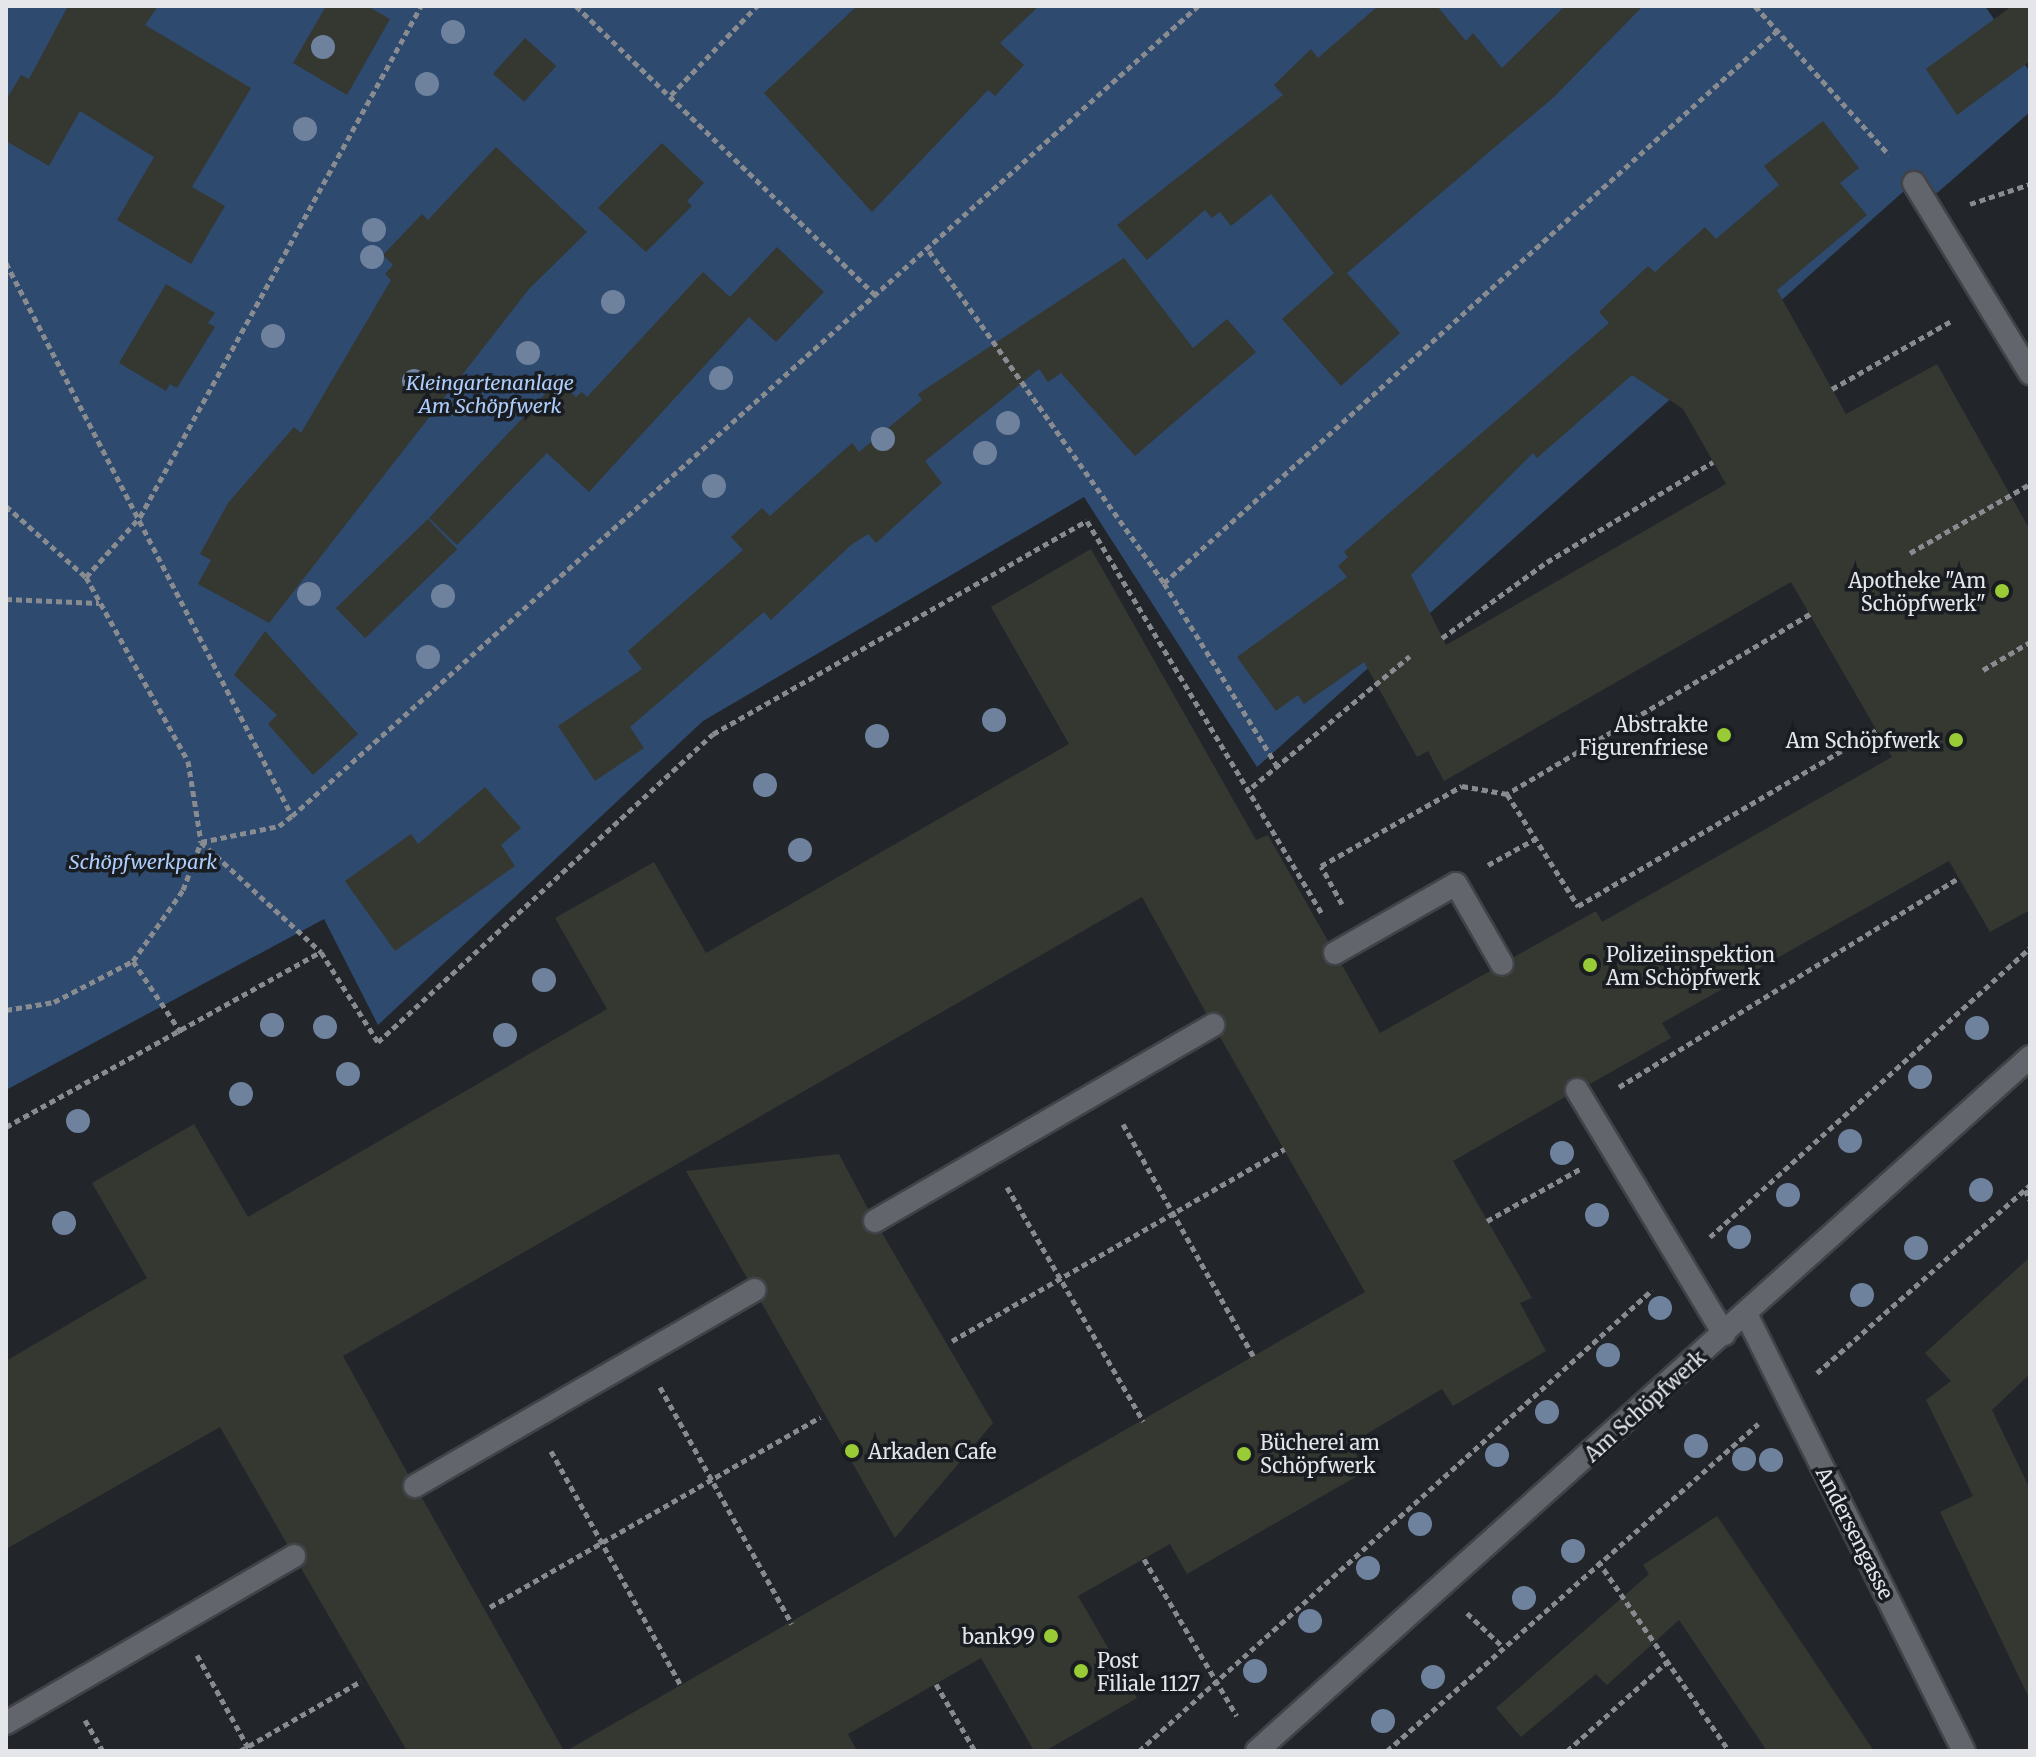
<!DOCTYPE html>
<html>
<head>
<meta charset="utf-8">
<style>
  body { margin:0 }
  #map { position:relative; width:2036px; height:1757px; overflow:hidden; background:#22262b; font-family:Merriweather,serif }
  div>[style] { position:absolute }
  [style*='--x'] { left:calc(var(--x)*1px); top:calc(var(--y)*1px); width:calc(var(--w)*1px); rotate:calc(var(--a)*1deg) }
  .green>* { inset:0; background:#2f4a6f }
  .building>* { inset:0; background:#353731; transform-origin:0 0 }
  .path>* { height:5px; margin-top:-2.5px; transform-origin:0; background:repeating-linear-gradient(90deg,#888b8f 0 6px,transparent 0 10px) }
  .roads { filter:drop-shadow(2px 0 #404347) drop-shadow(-2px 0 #404347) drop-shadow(0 2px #404347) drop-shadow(0 -2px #404347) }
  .service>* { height:22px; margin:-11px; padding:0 11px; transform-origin:11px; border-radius:11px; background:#62666c }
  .pedestrian>* { height:22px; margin:-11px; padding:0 11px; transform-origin:11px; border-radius:11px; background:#62666c }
  .minor>* { height:22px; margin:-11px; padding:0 11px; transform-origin:11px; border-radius:11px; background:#62666c }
  .trees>* { width:24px; height:24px; margin:-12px; border-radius:50%; background:#6e829e }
  .dots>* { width:22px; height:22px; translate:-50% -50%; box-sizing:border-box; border:4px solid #191d21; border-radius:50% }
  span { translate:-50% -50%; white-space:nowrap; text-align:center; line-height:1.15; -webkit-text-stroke:7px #191d21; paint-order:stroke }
  .park-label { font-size:20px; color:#adcefd; font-style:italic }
  .poi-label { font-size:20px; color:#e4e6ea }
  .right { translate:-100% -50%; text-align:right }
  .left { translate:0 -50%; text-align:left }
  .street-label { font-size:20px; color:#e4e6ea }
  .frame { position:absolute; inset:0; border:8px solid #e4e6ea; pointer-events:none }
</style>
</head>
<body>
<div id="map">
  <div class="green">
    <div style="clip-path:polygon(6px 6px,1985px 6px,2030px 72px,2030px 112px,1937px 193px,1913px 183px,1257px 767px,1084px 497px,703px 721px,378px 1025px,324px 919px,6px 1090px)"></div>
  </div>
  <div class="building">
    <div style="clip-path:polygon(68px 6px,158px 6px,145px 25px,251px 88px,192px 187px,225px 206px,191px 264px,117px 220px,154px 157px,80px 111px,49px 166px,6px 141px,6px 100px,21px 75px,29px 79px)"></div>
    <div style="clip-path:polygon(326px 6px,367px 6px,390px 19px,347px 95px,293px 63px)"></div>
    <div style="clip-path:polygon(857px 6px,1039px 6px,1000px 43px,1024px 65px,995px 96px,988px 90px,872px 212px,764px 93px)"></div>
    <div style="clip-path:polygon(1378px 6px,1437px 6px,1466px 41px,1473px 33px,1502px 68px,1565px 6px,1643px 6px,1554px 97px,1347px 273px,1400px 333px,1341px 386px,1282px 319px,1334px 273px,1271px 194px,1231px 226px,1220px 212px,1212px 218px,1205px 210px,1147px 260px,1117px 225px,1283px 95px,1274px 85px,1311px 49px,1318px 58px)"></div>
    <div style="clip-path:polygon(2012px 6px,2030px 6px,2030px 61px,1957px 115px,1926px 69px)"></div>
    <div style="left:525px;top:38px;width:42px;height:48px;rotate:42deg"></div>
    <div style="clip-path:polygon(evenodd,1823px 121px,1859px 168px,1840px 183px,1867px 215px,1777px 290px,1846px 414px,1937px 364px,2030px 530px,2030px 910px,1990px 932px,1949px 861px,1662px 1023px,1671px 1038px,1590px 1084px,1569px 1078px,1565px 1097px,1453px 1161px,1532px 1298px,1520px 1303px,1546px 1351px,1453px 1406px,1442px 1389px,1350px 1444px,1366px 1471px,1187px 1574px,1170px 1544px,1078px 1596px,1137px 1698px,1045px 1751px,1034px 1751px,981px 1658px,848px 1734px,857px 1751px,566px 1751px,1365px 1292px,1220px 1037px,1225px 1019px,1206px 1013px,1142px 897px,343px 1356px,408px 1474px,403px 1492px,422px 1498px,564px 1751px,407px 1751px,301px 1568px,306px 1550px,287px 1544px,220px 1427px,6px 1549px,6px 1361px,147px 1278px,92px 1183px,194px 1124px,248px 1217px,607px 1009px,555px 918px,654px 862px,706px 953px,1069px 744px,991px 607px,1091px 549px,1256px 840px,1268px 835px,1328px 941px,1323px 961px,1342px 965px,1380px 1033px,1490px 971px,1508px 976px,1514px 957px,1596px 911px,1602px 922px,1892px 757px,1791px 582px,1444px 781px,1428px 751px,1417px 757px,1364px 662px,1304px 704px,1298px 695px,1276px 711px,1237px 657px,1347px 577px,1338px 566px,1348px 557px,1344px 552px,1609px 323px,1599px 312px,1648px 266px,1655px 272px,1705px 227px,1716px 239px,1779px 185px,1764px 166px,1823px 121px,1632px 375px,1683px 409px,1726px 484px,1446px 645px,1411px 575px,1533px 453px,1537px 458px,1632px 375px)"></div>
    <div style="clip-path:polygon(662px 143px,704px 183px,687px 201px,692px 206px,646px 252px,598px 208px)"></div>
    <div style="clip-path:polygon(496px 147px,587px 232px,529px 289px,269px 623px,198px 584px,211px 560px,200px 554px,228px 503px,294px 427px,301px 433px,391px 280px,385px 274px,393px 265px,383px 255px,422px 214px,428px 220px)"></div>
    <div style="clip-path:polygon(777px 247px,824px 292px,776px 342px,749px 317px,589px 492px,547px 453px,457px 545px,429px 518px,558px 380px,576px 397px,582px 392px,587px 397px,703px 272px,730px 297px)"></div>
    <div style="clip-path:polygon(1124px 258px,1193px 348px,1227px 319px,1256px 352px,1135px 456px,1061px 373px,1048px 382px,1039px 369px,925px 461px,942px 483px,876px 543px,868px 534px,851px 545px,771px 620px,764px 612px,630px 727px,644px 748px,595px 781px,558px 726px,642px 669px,628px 651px,743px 550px,731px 537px,762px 508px,770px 516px,852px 443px,859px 452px,922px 400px,918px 394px)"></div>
    <div style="clip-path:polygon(166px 284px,215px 313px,208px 323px,215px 327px,177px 388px,170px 384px,166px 391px,119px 363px)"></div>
    <div style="left:428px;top:519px;width:42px;height:128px;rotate:46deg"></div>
    <div style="clip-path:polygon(265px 631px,358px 734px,313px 775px,268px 724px,277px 715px,234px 675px)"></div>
    <div style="clip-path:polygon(485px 787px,521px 828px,501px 845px,515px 866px,395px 951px,345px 881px,411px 834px,418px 844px)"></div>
    <div style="clip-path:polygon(839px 1154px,868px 1209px,863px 1227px,882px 1233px,993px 1423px,895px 1538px,761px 1302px,766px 1284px,747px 1278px,686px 1171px)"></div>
    <div style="clip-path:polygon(2030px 1257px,2030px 1374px,1992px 1410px,2030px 1489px,2030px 1700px,1940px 1512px,1973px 1496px,1926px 1400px,1951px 1381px,1925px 1353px)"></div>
    <div style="clip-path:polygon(1717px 1516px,1874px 1751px,1767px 1751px,1679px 1620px,1607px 1685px,1596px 1674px,1521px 1737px,1496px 1708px,1649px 1574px,1643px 1565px)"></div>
  </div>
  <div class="path">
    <div style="--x:576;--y:6;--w:417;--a:44"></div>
    <div style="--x:1755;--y:6;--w:200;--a:48"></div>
    <div style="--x:671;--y:95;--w:124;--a:-46"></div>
    <div style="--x:1970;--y:204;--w:63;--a:-18.4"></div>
    <div style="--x:929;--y:251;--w:407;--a:54.7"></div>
    <div style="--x:1164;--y:583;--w:825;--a:-42"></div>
    <div style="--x:6;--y:263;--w:623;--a:62.65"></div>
    <div style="--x:1832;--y:389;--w:137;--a:-29.7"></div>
    <div style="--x:6;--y:506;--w:107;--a:41.6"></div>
    <div style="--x:86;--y:577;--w:210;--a:61"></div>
    <div style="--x:188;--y:761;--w:82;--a:80.9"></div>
    <div style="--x:201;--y:842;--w:163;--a:42.5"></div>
    <div style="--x:1910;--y:553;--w:138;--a:-29.9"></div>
    <div style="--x:86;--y:577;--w:81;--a:-48"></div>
    <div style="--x:140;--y:517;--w:583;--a:-61.19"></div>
    <div style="--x:1164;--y:583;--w:215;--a:58.3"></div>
    <div style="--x:6;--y:599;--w:93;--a:2.5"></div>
    <div style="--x:1810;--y:614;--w:352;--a:149.3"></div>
    <div style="--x:1507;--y:794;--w:133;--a:57.6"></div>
    <div style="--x:1578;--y:906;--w:347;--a:-30.5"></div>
    <div style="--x:1442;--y:638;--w:130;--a:-35.9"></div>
    <div style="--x:1547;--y:562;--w:194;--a:-31.1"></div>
    <div style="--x:1983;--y:670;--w:55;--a:-30.8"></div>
    <div style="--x:1252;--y:787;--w:205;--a:-39.7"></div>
    <div style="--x:1488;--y:865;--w:54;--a:-29"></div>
    <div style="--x:1342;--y:904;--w:43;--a:-118.9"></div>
    <div style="--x:1321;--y:866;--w:162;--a:-29.6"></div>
    <div style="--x:1462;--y:786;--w:46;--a:10.1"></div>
    <div style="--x:133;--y:961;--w:88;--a:56.1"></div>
    <div style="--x:6;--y:1010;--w:49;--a:-9.5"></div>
    <div style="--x:54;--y:1002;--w:89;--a:-27.4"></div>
    <div style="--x:133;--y:961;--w:87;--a:-54.8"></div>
    <div style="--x:183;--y:890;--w:51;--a:-69.4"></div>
    <div style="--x:201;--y:842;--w:80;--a:-11.6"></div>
    <div style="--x:279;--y:826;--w:16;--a:-38"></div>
    <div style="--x:292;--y:816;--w:1215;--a:-41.8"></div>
    <div style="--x:1619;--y:1087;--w:399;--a:-31.6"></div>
    <div style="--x:1123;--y:1124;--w:267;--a:60.7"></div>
    <div style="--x:6;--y:1127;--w:360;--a:-29.1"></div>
    <div style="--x:321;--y:952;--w:107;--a:57.7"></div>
    <div style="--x:378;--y:1042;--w:455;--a:-42.6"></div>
    <div style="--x:713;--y:734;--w:430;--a:-29.7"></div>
    <div style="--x:1087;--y:521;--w:458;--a:59.1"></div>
    <div style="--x:1007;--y:1187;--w:271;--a:59.8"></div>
    <div style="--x:2025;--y:1190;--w:11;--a:63"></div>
    <div style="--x:1487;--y:1221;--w:107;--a:-29.2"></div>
    <div style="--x:1710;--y:1237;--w:431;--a:-42.1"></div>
    <div style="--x:952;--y:1341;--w:384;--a:-30"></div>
    <div style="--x:1817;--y:1373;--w:284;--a:-41.4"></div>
    <div style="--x:660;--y:1387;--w:271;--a:60.9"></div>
    <div style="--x:551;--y:1451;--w:269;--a:61"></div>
    <div style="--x:1144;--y:1559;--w:182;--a:59.4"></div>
    <div style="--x:1598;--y:1561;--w:231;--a:55.4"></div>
    <div style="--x:490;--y:1607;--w:381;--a:-29.9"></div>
    <div style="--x:1467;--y:1613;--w:47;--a:43.3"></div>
    <div style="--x:197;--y:1655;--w:110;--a:61.1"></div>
    <div style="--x:936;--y:1684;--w:78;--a:59.8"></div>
    <div style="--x:85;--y:1720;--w:36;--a:60"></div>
    <div style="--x:240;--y:1751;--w:140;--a:-30"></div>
    <div style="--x:1139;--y:1751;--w:690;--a:-41.94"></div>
    <div style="--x:1387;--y:1751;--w:495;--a:-41.4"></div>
    <div style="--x:1567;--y:1751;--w:134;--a:-41.7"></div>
  </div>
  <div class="roads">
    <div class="service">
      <div style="--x:1335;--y:953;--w:139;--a:-29.7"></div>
      <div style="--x:1456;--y:884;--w:92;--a:60.1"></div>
      <div style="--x:1577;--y:1090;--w:285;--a:58.9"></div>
      <div style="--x:875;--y:1221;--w:391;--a:-30.1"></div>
      <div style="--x:415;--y:1486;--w:392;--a:-30"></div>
      <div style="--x:6;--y:1723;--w:333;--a:-30.1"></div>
    </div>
    <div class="pedestrian">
      <div style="--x:1914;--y:183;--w:223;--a:58.6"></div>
    </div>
    <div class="minor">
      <div style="--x:1746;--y:1314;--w:488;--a:63.5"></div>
      <div style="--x:1257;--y:1751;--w:1039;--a:-41.92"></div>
    </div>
  </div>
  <div class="trees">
    <div style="left:453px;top:32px"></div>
    <div style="left:323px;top:47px"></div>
    <div style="left:427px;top:84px"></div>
    <div style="left:305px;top:129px"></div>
    <div style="left:374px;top:230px"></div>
    <div style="left:372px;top:257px"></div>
    <div style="left:613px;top:302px"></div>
    <div style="left:273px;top:336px"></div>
    <div style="left:528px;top:353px"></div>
    <div style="left:721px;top:378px"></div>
    <div style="left:414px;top:381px"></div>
    <div style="left:1008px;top:423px"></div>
    <div style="left:883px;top:439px"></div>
    <div style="left:985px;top:453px"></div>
    <div style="left:714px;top:486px"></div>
    <div style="left:309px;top:594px"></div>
    <div style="left:443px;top:596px"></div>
    <div style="left:428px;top:657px"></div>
    <div style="left:994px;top:720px"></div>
    <div style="left:877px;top:736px"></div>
    <div style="left:765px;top:785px"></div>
    <div style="left:800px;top:850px"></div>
    <div style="left:544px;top:980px"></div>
    <div style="left:272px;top:1025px"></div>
    <div style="left:325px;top:1027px"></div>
    <div style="left:1977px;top:1028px"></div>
    <div style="left:505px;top:1035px"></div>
    <div style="left:348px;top:1074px"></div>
    <div style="left:1920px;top:1077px"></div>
    <div style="left:241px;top:1094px"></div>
    <div style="left:78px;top:1121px"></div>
    <div style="left:1850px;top:1141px"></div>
    <div style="left:1562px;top:1153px"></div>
    <div style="left:1981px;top:1190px"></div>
    <div style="left:1788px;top:1195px"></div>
    <div style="left:1597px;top:1215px"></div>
    <div style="left:64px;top:1223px"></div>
    <div style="left:1739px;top:1237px"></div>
    <div style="left:1916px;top:1248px"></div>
    <div style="left:1862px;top:1295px"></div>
    <div style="left:1660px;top:1308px"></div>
    <div style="left:1608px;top:1355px"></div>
    <div style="left:1547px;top:1412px"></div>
    <div style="left:1696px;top:1446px"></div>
    <div style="left:1497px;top:1455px"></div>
    <div style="left:1744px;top:1459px"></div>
    <div style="left:1771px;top:1460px"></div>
    <div style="left:1420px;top:1524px"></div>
    <div style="left:1573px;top:1551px"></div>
    <div style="left:1368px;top:1568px"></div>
    <div style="left:1524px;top:1598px"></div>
    <div style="left:1310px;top:1621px"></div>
    <div style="left:1255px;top:1671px"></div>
    <div style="left:1433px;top:1677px"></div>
    <div style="left:1383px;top:1721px"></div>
  </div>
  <div class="dots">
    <div style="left:2002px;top:591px;background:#99cb36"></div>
    <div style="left:1724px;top:735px;background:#99cb36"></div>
    <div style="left:1956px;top:740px;background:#99cb36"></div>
    <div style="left:1590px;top:965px;background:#99cb36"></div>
    <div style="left:852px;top:1451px;background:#99cb36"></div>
    <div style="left:1244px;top:1454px;background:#99cb36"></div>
    <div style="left:1051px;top:1636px;background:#99cb36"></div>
    <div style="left:1081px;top:1671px;background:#99cb36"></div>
  </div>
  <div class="park-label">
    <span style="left:490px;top:394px">Kleingartenanlage<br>Am Schöpfwerk</span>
    <span style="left:143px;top:861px">Schöpfwerkpark</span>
  </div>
  <div class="poi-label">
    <span class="right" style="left:1986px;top:592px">Apotheke "Am<br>Schöpfwerk"</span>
    <span class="right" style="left:1708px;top:736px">Abstrakte<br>Figurenfriese</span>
    <span class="right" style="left:1940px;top:740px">Am Schöpfwerk</span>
    <span class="left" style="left:1606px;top:966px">Polizeiinspektion<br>Am Schöpfwerk</span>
    <span class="left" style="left:1260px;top:1454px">Bücherei am<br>Schöpfwerk</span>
    <span class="left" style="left:868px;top:1451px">Arkaden Cafe</span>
    <span class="right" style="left:1035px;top:1636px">bank99</span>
    <span class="left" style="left:1097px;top:1672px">Post<br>Filiale 1127</span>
  </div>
  <div class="street-label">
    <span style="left:1645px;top:1406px;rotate:-42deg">Am Schöpfwerk</span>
    <span style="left:1855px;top:1533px;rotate:63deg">Andersengasse</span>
  </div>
  <div class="frame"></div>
</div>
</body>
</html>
